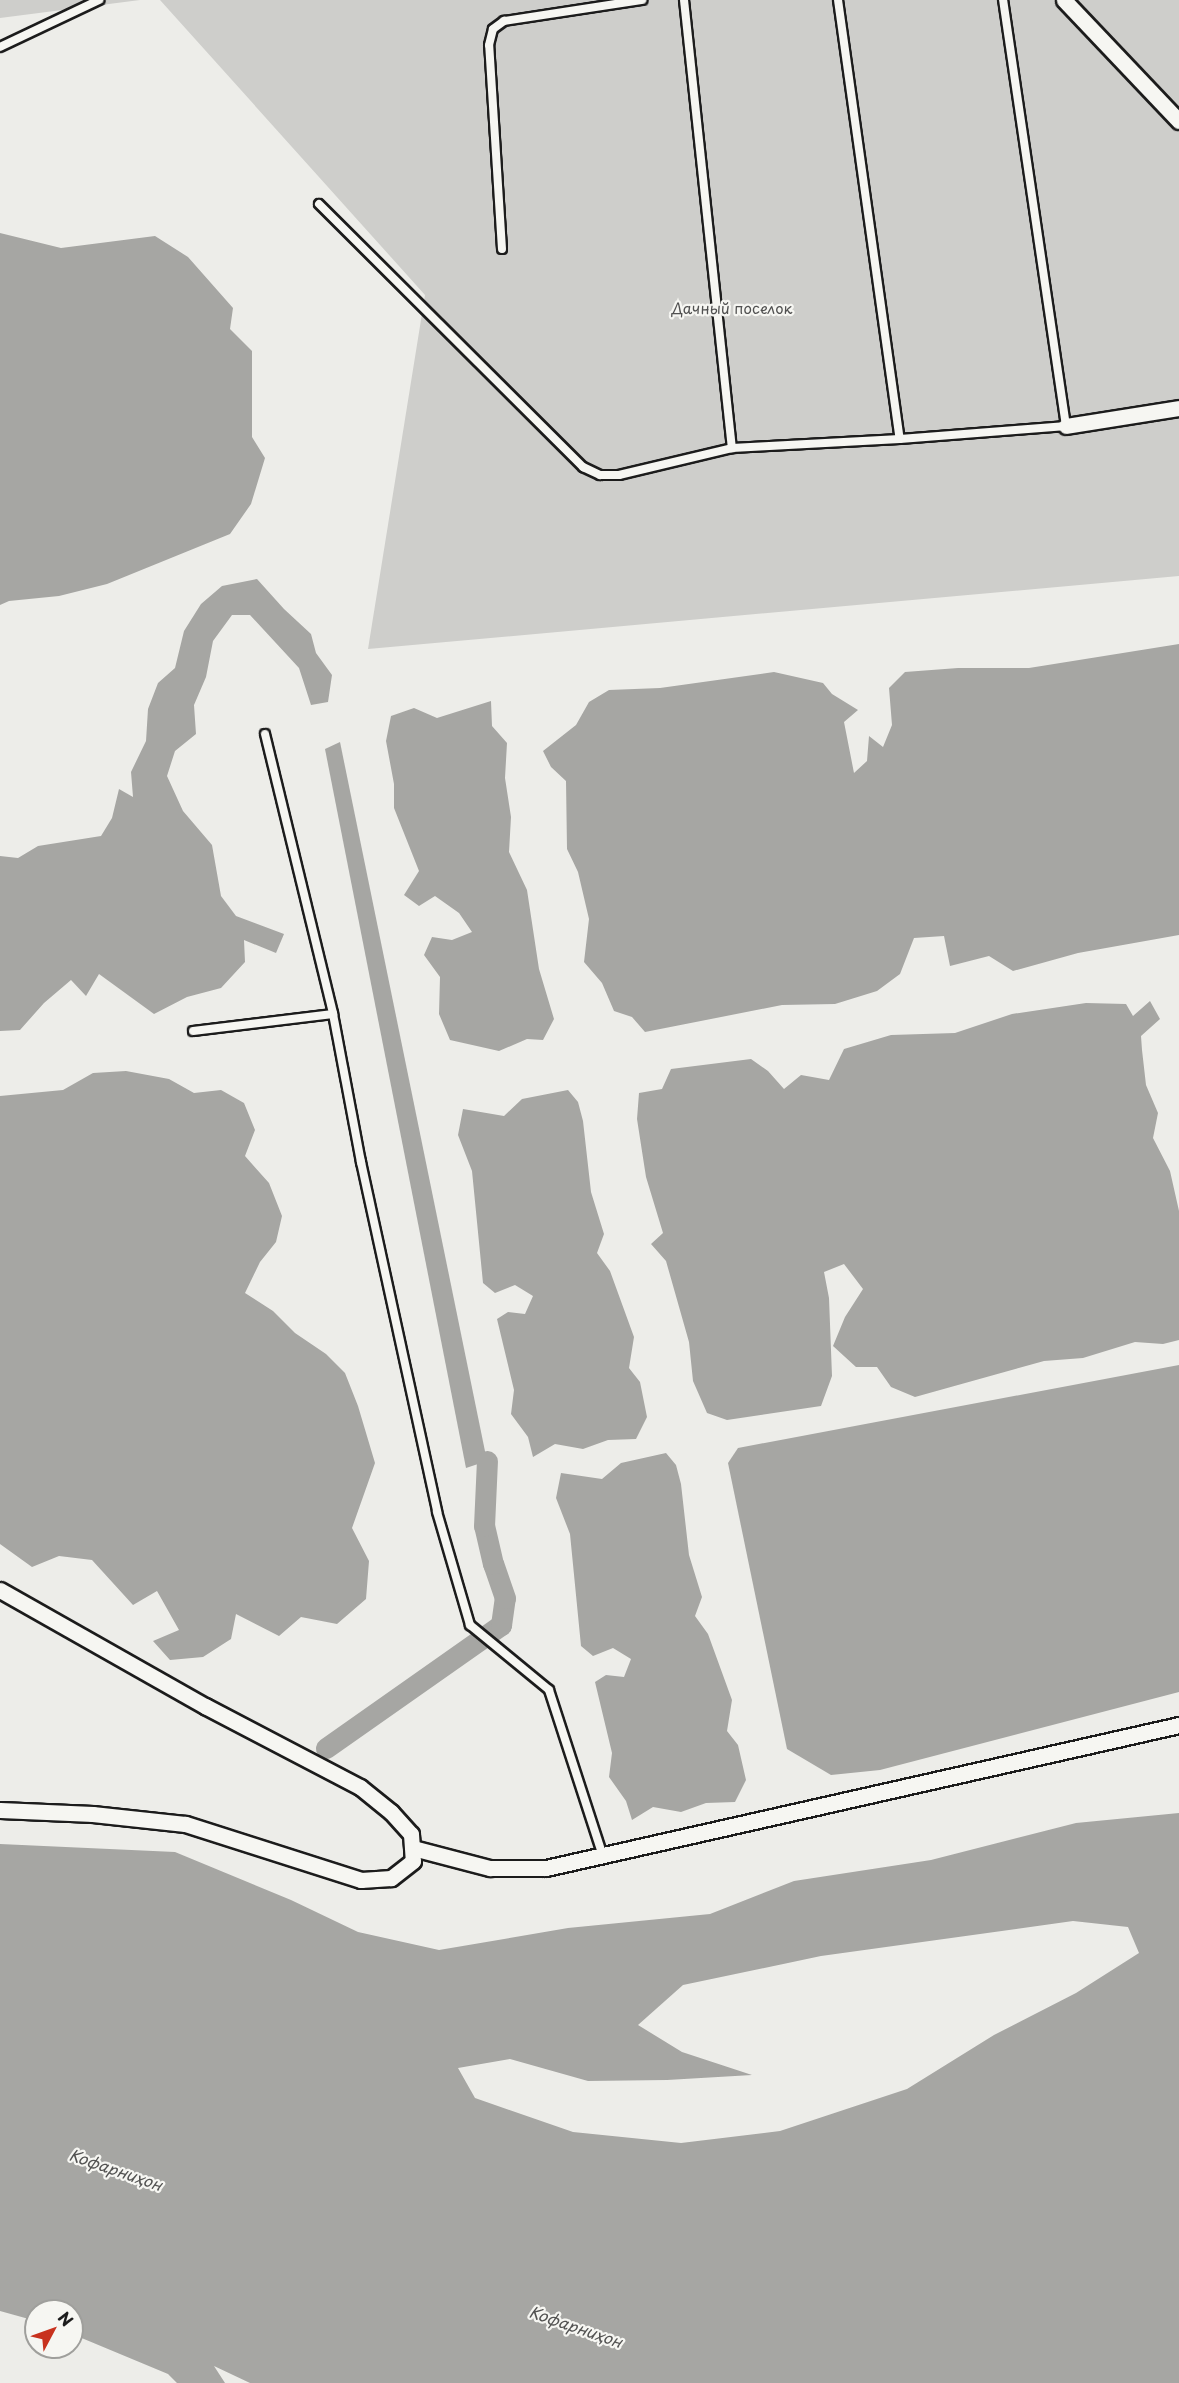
<!DOCTYPE html>
<html>
<head>
<meta charset="utf-8">
<style>
  body { margin:0 }
  #map { position:relative; width:1179px; height:2383px; overflow:hidden; background:#edede9; font-family:"Playpen Sans",sans-serif }
  div>[style] { position:absolute }
  [style*='--x'] { left:calc(var(--x)*1px); top:calc(var(--y)*1px); width:calc(var(--w)*1px); rotate:calc(var(--a)*1deg) }
  .green>* { inset:0; background:#cececb }
  .water>* { inset:0; background:#a6a6a3 }
  .canal>* { height:21px; margin:-10.5px; padding:0 10.5px; transform-origin:10.5px; border-radius:10.5px; background:#a6a6a3 }
  .roads { filter:drop-shadow(2px 0 #1c1c1c) drop-shadow(-2px 0 #1c1c1c) drop-shadow(0 2px #1c1c1c) drop-shadow(0 -2px #1c1c1c) }
  .lane>* { height:8px; margin:-4px; padding:0 4px; transform-origin:4px; border-radius:4px; background:#f6f6f2 }
  .street>* { height:15px; margin:-7.5px; padding:0 7.5px; transform-origin:7.5px; border-radius:7.5px; background:#f6f6f2 }
  span { translate:-50% -50%; white-space:nowrap; text-align:center; line-height:1.15; -webkit-text-stroke:4.5px #f6f6f2; paint-order:stroke }
  .park-label { font-size:15px; color:#515151 }
  .water-label { font-size:16px; color:#535352; font-style:italic }
  .north { position:absolute; left:24px; top:2299px; width:60px; height:60px; box-sizing:border-box; background:#f6f6f2; border:2px solid #9f9f9c; border-radius:50%; rotate:49deg; font-size:16px; font-weight:700; line-height:24px; text-align:center; color:#1c1c1c }
  .north::after { content:''; display:block; margin:auto; width:21px; height:27px; background:#c8321e; clip-path:polygon(50% 0,100% 100%,50% 72%,0 100%) }
</style>
</head>
<body>
<div id="map">
  <div class="green">
    <div style="clip-path:polygon(0 0,140px 0,0 18px)"></div>
    <div style="clip-path:polygon(160px 0,1179px 0,1179px 576px,368px 649px,425px 295px)"></div>
  </div>
  <div class="water">
    <div style="clip-path:polygon(0 233px,61px 248px,155px 236px,188px 257px,233px 308px,230px 329px,252px 351px,252px 437px,265px 458px,251px 504px,230px 534px,107px 584px,59px 596px,9px 601px,0 605px)"></div>
    <div style="clip-path:polygon(257px 579px,284px 609px,311px 634px,316px 653px,332px 675px,328px 702px,311px 705px,299px 668px,250px 615px,232px 615px,213px 641px,206px 677px,194px 705px,196px 734px,175px 751px,167px 776px,183px 811px,212px 845px,221px 896px,236px 916px,284px 934px,276px 953px,244px 940px,245px 962px,221px 988px,187px 997px,154px 1014px,99px 974px,86px 996px,71px 980px,44px 1003px,20px 1030px,0 1031px,0 856px,18px 858px,38px 846px,101px 836px,112px 818px,119px 789px,133px 797px,131px 772px,146px 741px,148px 709px,158px 683px,175px 668px,184px 631px,201px 604px,222px 586px)"></div>
    <div style="clip-path:polygon(1179px 644px,1179px 935px,1078px 953px,1013px 971px,989px 956px,950px 966px,944px 936px,914px 938px,900px 974px,877px 991px,835px 1004px,782px 1005px,645px 1032px,632px 1017px,614px 1011px,602px 983px,584px 962px,589px 919px,578px 872px,567px 849px,566px 781px,551px 767px,543px 751px,576px 725px,589px 702px,609px 690px,660px 688px,774px 672px,823px 683px,832px 694px,858px 710px,844px 722px,854px 773px,867px 761px,869px 736px,883px 747px,892px 725px,889px 688px,905px 672px,958px 668px,1029px 668px)"></div>
    <div style="clip-path:polygon(491px 701px,492px 726px,507px 743px,505px 778px,511px 817px,509px 852px,527px 890px,539px 969px,554px 1019px,543px 1040px,527px 1039px,499px 1051px,450px 1040px,439px 1014px,440px 977px,424px 955px,432px 937px,452px 940px,472px 932px,459px 913px,435px 896px,419px 906px,404px 895px,419px 871px,394px 808px,394px 784px,386px 741px,391px 716px,414px 708px,437px 718px)"></div>
    <div style="clip-path:polygon(340px 742px,487px 1461px,466px 1468px,325px 749px)"></div>
    <div style="clip-path:polygon(1150px 1001px,1160px 1019px,1141px 1036px,1142px 1050px,1146px 1085px,1158px 1113px,1153px 1138px,1170px 1171px,1179px 1211px,1179px 1340px,1163px 1344px,1135px 1342px,1083px 1358px,1044px 1361px,915px 1397px,891px 1387px,877px 1367px,856px 1367px,833px 1346px,845px 1317px,863px 1289px,844px 1264px,824px 1272px,829px 1298px,832px 1376px,821px 1406px,727px 1420px,707px 1413px,693px 1381px,689px 1342px,666px 1261px,651px 1244px,663px 1233px,646px 1177px,637px 1119px,639px 1093px,662px 1089px,671px 1069px,751px 1059px,768px 1071px,784px 1089px,801px 1075px,829px 1080px,844px 1049px,891px 1035px,955px 1033px,1012px 1014px,1086px 1003px,1126px 1004px,1133px 1016px)"></div>
    <div style="clip-path:polygon(126px 1071px,169px 1079px,194px 1093px,221px 1090px,244px 1103px,255px 1130px,245px 1156px,269px 1183px,282px 1216px,276px 1242px,260px 1262px,245px 1293px,273px 1311px,295px 1333px,326px 1354px,345px 1373px,358px 1406px,375px 1463px,352px 1528px,369px 1561px,366px 1599px,337px 1624px,301px 1617px,279px 1636px,236px 1614px,231px 1639px,203px 1657px,170px 1660px,153px 1641px,179px 1630px,157px 1591px,133px 1605px,92px 1560px,59px 1556px,32px 1567px,0 1544px,0 1096px,63px 1090px,93px 1073px)"></div>
    <div style="clip-path:polygon(568px 1090px,578px 1102px,583px 1121px,591px 1192px,604px 1234px,597px 1253px,610px 1271px,634px 1337px,629px 1368px,640px 1382px,647px 1417px,636px 1439px,608px 1440px,583px 1449px,555px 1444px,533px 1457px,528px 1437px,511px 1414px,514px 1390px,497px 1319px,508px 1312px,525px 1314px,533px 1296px,515px 1285px,495px 1293px,483px 1283px,472px 1171px,458px 1135px,463px 1109px,504px 1116px,522px 1099px)"></div>
    <div style="clip-path:polygon(1179px 1365px,1179px 1692px,880px 1770px,831px 1775px,787px 1749px,728px 1463px,738px 1448px)"></div>
    <div style="clip-path:polygon(666px 1453px,676px 1465px,681px 1484px,689px 1555px,702px 1597px,695px 1616px,708px 1634px,732px 1700px,727px 1731px,738px 1745px,746px 1780px,735px 1802px,706px 1803px,681px 1812px,653px 1807px,632px 1820px,626px 1801px,609px 1777px,612px 1753px,595px 1682px,606px 1675px,624px 1677px,631px 1659px,613px 1648px,593px 1656px,581px 1646px,570px 1534px,556px 1498px,561px 1473px,602px 1479px,621px 1463px)"></div>
    <div style="clip-path:polygon(evenodd,1179px 1813px,1179px 2383px,250px 2383px,214px 2366px,225px 2383px,177px 2383px,168px 2374px,72px 2334px,72px 2311px,36px 2311px,36px 2321px,0 2311px,0 1844px,175px 1852px,291px 1900px,358px 1932px,439px 1950px,568px 1928px,710px 1914px,794px 1881px,931px 1860px,1076px 1823px,1179px 1813px,1073px 1921px,1128px 1927px,1139px 1953px,1076px 1993px,994px 2035px,907px 2089px,780px 2131px,681px 2143px,573px 2132px,475px 2098px,458px 2068px,510px 2059px,588px 2081px,667px 2080px,752px 2075px,682px 2052px,638px 2025px,683px 1985px,821px 1956px,1073px 1921px)"></div>
  </div>
  <div class="canal">
    <div style="--x:326;--y:1748;--w:214;--a:-35.1"></div>
    <div style="--x:501;--y:1625;--w:27;--a:-82"></div>
    <div style="--x:505;--y:1598;--w:36;--a:-109"></div>
    <div style="--x:493;--y:1564;--w:39;--a:-103"></div>
    <div style="--x:484;--y:1526;--w:65;--a:-87.4"></div>
  </div>
  <div class="roads">
    <div class="lane">
      <div style="--x:684;--y:0;--w:451;--a:83.9"></div>
      <div style="--x:838;--y:0;--w:443;--a:82"></div>
      <div style="--x:0;--y:47;--w:110;--a:-25.4"></div>
      <div style="--x:319;--y:204;--w:373;--a:44.9"></div>
      <div style="--x:583;--y:467;--w:19;--a:25"></div>
      <div style="--x:600;--y:475;--w:19;--a:0"></div>
      <div style="--x:619;--y:475;--w:116;--a:-13.4"></div>
      <div style="--x:732;--y:448;--w:168;--a:-3.1"></div>
      <div style="--x:900;--y:439;--w:167;--a:-4.5"></div>
      <div style="--x:1066;--y:426;--w:431;--a:-98.4"></div>
      <div style="--x:502;--y:249;--w:204;--a:-93.6"></div>
      <div style="--x:489;--y:45;--w:16;--a:-76"></div>
      <div style="--x:493;--y:29;--w:14;--a:-36"></div>
      <div style="--x:504;--y:21;--w:140;--a:-8.7"></div>
      <div style="--x:265;--y:734;--w:288;--a:76.3"></div>
      <div style="--x:333;--y:1014;--w:151;--a:79.3"></div>
      <div style="--x:361;--y:1162;--w:358;--a:77.7"></div>
      <div style="--x:437;--y:1512;--w:118;--a:73.7"></div>
      <div style="--x:470;--y:1625;--w:102;--a:39.4"></div>
      <div style="--x:549;--y:1690;--w:175;--a:72"></div>
      <div style="--x:193;--y:1031;--w:141;--a:-6.9"></div>
    </div>
    <div class="street">
      <div style="--x:1064;--y:0;--w:167;--a:46.5"></div>
      <div style="--x:1066;--y:426;--w:114;--a:-9.1"></div>
      <div style="--x:0;--y:1590;--w:236;--a:29.5"></div>
      <div style="--x:205;--y:1706;--w:175;--a:27.6"></div>
      <div style="--x:360;--y:1787;--w:40;--a:39"></div>
      <div style="--x:391;--y:1812;--w:30;--a:48"></div>
      <div style="--x:411;--y:1834;--w:27;--a:86"></div>
      <div style="--x:413;--y:1861;--w:28;--a:142"></div>
      <div style="--x:391;--y:1878;--w:30;--a:176"></div>
      <div style="--x:361;--y:1880;--w:185;--a:-162.3"></div>
      <div style="--x:185;--y:1824;--w:93;--a:-173.8"></div>
      <div style="--x:93;--y:1814;--w:93;--a:-177.5"></div>
      <div style="--x:413;--y:1848;--w:80;--a:14.6"></div>
      <div style="--x:490;--y:1868;--w:56;--a:0"></div>
      <div style="--x:546;--y:1868;--w:649;--a:-12.73"></div>
    </div>
  </div>
  <div class="park-label">
    <span style="left:732px;top:308px">Дачный поселок</span>
  </div>
  <div class="water-label">
    <span style="left:116px;top:2169px;rotate:19deg">Кофарниҳон</span>
    <span style="left:576px;top:2326px;rotate:19deg">Кофарниҳон</span>
  </div>
  <div class="north">N</div>
</div>
</body>
</html>
